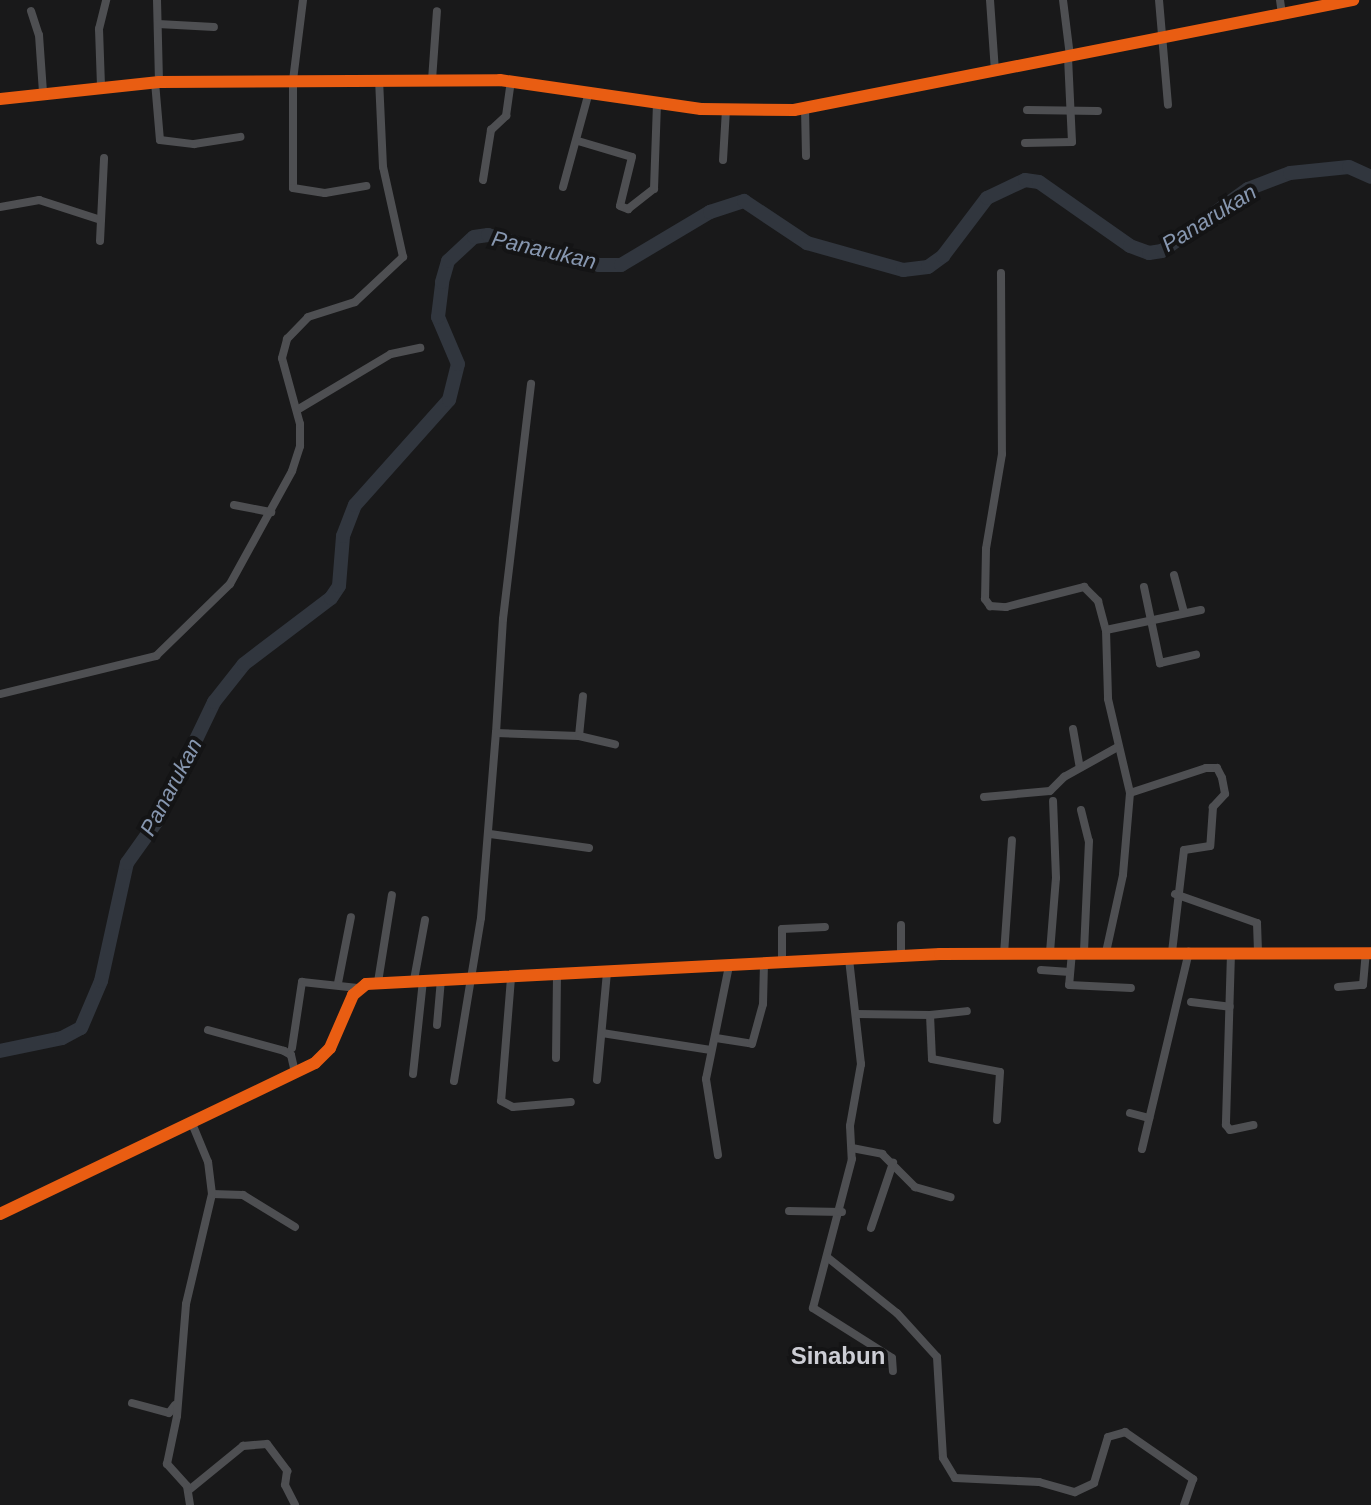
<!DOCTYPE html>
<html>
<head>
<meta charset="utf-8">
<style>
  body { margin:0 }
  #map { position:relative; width:1371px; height:1505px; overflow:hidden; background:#19191a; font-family:Helvetica,sans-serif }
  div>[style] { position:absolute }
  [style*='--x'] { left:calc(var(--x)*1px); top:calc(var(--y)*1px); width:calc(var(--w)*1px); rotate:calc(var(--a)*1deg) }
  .river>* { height:14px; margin:-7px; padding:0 7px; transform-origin:7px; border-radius:7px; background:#31363e }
  .minor>* { height:8px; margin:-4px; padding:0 4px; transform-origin:4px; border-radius:4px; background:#4e4f52 }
  .cycleway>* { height:12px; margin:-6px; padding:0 6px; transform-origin:6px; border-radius:6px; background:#e95d12 }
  span { translate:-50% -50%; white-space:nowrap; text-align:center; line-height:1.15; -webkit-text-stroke:8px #141415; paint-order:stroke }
  .water-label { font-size:22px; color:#8797b0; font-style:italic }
  .quarter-label { font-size:24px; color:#cdced5; font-weight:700 }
</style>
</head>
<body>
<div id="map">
  <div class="river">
    <div style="--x:0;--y:1051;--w:63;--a:-11.8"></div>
    <div style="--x:62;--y:1038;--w:21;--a:-28"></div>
    <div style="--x:81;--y:1028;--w:51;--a:-66.9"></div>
    <div style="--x:101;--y:981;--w:121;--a:-77.6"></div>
    <div style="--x:127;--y:863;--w:52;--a:-54.5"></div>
    <div style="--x:157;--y:821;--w:132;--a:-64.4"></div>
    <div style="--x:214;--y:702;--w:48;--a:-51.7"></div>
    <div style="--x:244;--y:664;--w:109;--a:-37.2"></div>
    <div style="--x:331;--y:598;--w:14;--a:-56"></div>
    <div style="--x:339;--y:586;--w:50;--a:-85.4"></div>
    <div style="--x:343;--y:536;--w:33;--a:-69"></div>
    <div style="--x:355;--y:505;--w:141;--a:-48.2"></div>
    <div style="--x:449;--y:400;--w:37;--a:-76"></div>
    <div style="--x:458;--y:364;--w:51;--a:-113.1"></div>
    <div style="--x:438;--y:317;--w:35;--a:-83"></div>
    <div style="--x:442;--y:282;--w:22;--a:-74"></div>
    <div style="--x:448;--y:261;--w:35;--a:-43"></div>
    <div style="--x:474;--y:237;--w:14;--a:-8"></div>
    <div style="--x:488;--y:235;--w:115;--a:15.1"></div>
    <div style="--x:599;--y:265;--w:22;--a:0"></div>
    <div style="--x:621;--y:265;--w:104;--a:-30.8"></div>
    <div style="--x:710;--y:212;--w:36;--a:-18"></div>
    <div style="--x:744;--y:201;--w:76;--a:33.7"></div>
    <div style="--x:807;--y:243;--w:100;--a:15.7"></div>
    <div style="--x:903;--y:270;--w:25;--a:-7"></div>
    <div style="--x:928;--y:267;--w:19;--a:-36"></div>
    <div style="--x:943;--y:256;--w:73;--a:-52.8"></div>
    <div style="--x:987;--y:198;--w:42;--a:-25.3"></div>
    <div style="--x:1025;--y:180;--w:14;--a:8"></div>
    <div style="--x:1039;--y:182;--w:111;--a:35.1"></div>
    <div style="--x:1130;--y:246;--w:20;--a:20"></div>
    <div style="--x:1149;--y:253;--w:13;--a:-9"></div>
    <div style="--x:1162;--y:251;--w:106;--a:-35.8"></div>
    <div style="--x:1248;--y:189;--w:45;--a:-20.9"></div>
    <div style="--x:1290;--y:173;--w:59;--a:-5.8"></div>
    <div style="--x:1349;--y:167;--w:24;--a:24"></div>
  </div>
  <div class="minor">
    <div style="--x:157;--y:0;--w:82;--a:88.6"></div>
    <div style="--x:303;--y:0;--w:81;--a:97.1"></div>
    <div style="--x:293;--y:80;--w:108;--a:90"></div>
    <div style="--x:293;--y:188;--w:32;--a:9"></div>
    <div style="--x:325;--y:193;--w:42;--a:-9.7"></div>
    <div style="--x:990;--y:0;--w:71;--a:86"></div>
    <div style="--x:1063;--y:0;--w:56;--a:82.9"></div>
    <div style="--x:1159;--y:0;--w:105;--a:85.1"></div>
    <div style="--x:1280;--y:0;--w:15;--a:82"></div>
    <div style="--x:31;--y:11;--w:25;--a:72"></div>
    <div style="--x:39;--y:35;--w:57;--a:86"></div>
    <div style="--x:158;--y:24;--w:56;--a:3.1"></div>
    <div style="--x:432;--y:80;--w:69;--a:-85.9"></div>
    <div style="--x:155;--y:82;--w:58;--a:85.1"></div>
    <div style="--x:160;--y:140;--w:34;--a:7"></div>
    <div style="--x:194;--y:144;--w:47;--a:-8.7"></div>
    <div style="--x:101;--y:86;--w:57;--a:-92"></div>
    <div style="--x:99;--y:29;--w:30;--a:-76"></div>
    <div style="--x:0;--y:99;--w:160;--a:-6.1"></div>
    <div style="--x:159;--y:82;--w:341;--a:-0.3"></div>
    <div style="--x:500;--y:80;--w:203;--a:8.2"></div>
    <div style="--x:701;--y:109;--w:93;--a:0.6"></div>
    <div style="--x:794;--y:110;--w:570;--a:-11.13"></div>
    <div style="--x:805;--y:108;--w:48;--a:88.8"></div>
    <div style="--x:1027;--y:110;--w:71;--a:0.8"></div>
    <div style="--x:578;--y:141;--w:56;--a:16.5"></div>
    <div style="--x:632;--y:157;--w:50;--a:103.8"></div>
    <div style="--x:620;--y:206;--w:9;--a:21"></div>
    <div style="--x:628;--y:209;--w:33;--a:-38"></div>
    <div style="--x:654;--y:189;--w:86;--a:-88"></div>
    <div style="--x:1025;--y:143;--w:47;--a:-1.2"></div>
    <div style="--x:1072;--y:142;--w:86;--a:-92.7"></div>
    <div style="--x:723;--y:160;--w:50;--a:-86.6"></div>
    <div style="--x:483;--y:180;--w:51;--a:-80.9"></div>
    <div style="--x:491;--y:130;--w:21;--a:-43"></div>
    <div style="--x:506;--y:116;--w:35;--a:-82"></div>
    <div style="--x:563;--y:187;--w:98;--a:-74.7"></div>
    <div style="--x:0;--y:207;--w:40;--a:-10"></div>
    <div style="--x:39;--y:200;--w:65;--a:17.9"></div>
    <div style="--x:100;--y:241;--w:83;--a:-87.2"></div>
    <div style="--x:1001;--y:273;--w:181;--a:89.7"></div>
    <div style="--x:1002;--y:454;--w:96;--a:99.6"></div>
    <div style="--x:986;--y:549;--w:50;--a:91.1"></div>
    <div style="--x:985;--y:599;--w:9;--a:54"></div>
    <div style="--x:990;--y:606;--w:16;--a:4"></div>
    <div style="--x:1006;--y:607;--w:81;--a:-14.4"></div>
    <div style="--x:1084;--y:587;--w:20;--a:45"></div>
    <div style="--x:1098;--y:601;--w:30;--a:75"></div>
    <div style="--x:1106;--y:630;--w:69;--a:88.3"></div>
    <div style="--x:1108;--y:699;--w:97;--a:76.8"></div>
    <div style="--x:1130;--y:793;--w:82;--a:94.9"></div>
    <div style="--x:1123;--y:875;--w:79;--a:102.4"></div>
    <div style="--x:297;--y:410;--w:109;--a:-30.8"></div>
    <div style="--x:391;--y:354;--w:30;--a:-12"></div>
    <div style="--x:234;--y:505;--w:38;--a:11"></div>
    <div style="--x:1174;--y:575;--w:39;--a:75"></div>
    <div style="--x:1144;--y:587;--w:78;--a:78.1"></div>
    <div style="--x:1160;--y:663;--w:37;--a:-13"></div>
    <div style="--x:1106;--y:630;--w:97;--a:-11.9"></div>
    <div style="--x:0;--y:694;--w:161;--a:-13.7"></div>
    <div style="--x:156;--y:656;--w:103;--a:-44.2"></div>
    <div style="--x:230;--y:584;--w:129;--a:-61.2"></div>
    <div style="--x:292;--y:471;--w:26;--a:-72"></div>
    <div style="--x:300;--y:446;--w:22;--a:-90"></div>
    <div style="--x:300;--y:424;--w:68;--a:-105.3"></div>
    <div style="--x:282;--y:358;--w:20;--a:-75"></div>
    <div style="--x:287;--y:339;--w:30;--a:-46"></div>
    <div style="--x:308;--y:317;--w:49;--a:-17.7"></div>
    <div style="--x:355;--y:302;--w:66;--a:-43.2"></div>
    <div style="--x:403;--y:257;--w:92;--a:-102.5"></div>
    <div style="--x:383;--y:167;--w:87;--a:-92.6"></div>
    <div style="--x:1073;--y:729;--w:39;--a:80"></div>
    <div style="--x:496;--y:733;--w:114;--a:-86.5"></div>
    <div style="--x:503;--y:619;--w:237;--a:-83.2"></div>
    <div style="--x:579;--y:736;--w:40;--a:-84.3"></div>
    <div style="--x:1130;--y:793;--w:80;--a:-18.2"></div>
    <div style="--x:1206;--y:768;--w:11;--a:0"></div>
    <div style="--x:1217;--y:768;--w:11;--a:63"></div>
    <div style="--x:1222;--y:778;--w:16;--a:79"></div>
    <div style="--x:1225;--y:794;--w:18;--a:133"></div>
    <div style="--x:1213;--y:807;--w:39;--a:94"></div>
    <div style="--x:1210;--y:846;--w:26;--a:171"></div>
    <div style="--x:1184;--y:850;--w:103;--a:96.7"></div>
    <div style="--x:984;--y:797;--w:66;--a:-5.2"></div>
    <div style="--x:1050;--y:791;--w:20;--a:-45"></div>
    <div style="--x:1064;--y:777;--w:62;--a:-29.1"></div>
    <div style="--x:1081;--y:810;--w:32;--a:76"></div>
    <div style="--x:1089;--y:841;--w:111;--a:92.6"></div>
    <div style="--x:490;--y:834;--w:100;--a:8"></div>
    <div style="--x:1175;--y:894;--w:87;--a:19.5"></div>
    <div style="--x:1257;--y:923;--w:30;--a:88"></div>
    <div style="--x:1050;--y:952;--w:74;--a:-85.4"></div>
    <div style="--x:1056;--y:878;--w:77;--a:-92.2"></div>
    <div style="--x:1072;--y:952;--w:33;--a:95"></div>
    <div style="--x:1069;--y:985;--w:62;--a:2.8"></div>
    <div style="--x:1231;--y:953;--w:172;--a:91.7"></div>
    <div style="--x:1226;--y:1125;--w:6;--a:51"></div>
    <div style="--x:1230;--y:1130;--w:24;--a:-12"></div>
    <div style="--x:1004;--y:954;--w:114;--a:-86"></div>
    <div style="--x:901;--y:955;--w:30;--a:-90"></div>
    <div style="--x:849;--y:959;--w:106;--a:83.5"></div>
    <div style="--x:861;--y:1064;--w:63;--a:100.1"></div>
    <div style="--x:850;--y:1126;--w:33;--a:87"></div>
    <div style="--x:852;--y:1159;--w:154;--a:104.7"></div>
    <div style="--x:813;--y:1308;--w:93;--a:32.3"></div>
    <div style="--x:892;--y:1358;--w:13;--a:86"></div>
    <div style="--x:782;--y:962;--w:33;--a:-90"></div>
    <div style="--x:782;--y:929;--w:43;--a:-2.7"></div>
    <div style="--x:1041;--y:970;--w:29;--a:4"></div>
    <div style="--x:511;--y:978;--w:123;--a:94.6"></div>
    <div style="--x:501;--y:1101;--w:13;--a:27"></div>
    <div style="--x:513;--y:1107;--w:58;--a:-4.9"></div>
    <div style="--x:414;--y:980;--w:61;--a:-79.6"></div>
    <div style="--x:378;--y:982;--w:88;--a:-80.9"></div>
    <div style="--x:338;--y:983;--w:67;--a:-78.9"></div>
    <div style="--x:1338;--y:987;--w:25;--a:-5"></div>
    <div style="--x:1363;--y:985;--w:32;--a:-85"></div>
    <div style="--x:1191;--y:1002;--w:39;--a:7"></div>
    <div style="--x:856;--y:1014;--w:74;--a:0.8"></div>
    <div style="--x:930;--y:1015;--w:44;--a:87.4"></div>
    <div style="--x:932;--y:1059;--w:69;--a:10.8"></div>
    <div style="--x:1000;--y:1072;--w:48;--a:93.6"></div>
    <div style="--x:930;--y:1015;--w:37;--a:-6"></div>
    <div style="--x:437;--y:1025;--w:46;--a:-85"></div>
    <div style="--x:208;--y:1030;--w:79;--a:15.4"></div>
    <div style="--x:284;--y:1051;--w:8;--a:30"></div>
    <div style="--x:291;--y:1055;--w:18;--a:77"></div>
    <div style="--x:602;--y:1033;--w:110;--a:8.9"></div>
    <div style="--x:716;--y:1038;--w:36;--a:9"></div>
    <div style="--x:752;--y:1044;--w:41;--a:-74.6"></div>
    <div style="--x:763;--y:1004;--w:40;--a:-88.6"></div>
    <div style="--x:292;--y:1048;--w:67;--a:-81.4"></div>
    <div style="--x:302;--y:982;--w:56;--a:6.1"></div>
    <div style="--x:556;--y:1058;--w:83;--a:-89.3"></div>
    <div style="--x:413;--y:1074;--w:95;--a:-83.9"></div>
    <div style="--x:597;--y:1080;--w:107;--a:-84.7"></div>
    <div style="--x:454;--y:1081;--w:165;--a:-80.6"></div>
    <div style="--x:481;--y:918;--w:186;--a:-85.4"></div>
    <div style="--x:496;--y:733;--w:83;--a:2.1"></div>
    <div style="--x:579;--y:736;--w:37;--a:13"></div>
    <div style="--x:1130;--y:1113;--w:20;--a:15"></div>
    <div style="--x:852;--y:1148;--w:31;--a:11"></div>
    <div style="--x:882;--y:1154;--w:47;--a:45"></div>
    <div style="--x:915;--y:1187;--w:37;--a:16"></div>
    <div style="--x:1142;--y:1149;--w:203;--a:-76.6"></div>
    <div style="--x:718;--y:1155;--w:77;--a:-99"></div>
    <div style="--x:706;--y:1079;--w:115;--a:-78.5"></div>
    <div style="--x:212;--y:1194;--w:31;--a:2"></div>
    <div style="--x:243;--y:1195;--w:61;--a:31.6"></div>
    <div style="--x:789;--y:1211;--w:53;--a:1.1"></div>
    <div style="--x:0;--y:1214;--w:349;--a:-25.6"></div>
    <div style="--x:315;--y:1063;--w:21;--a:-45"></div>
    <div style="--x:330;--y:1048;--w:58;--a:-66.5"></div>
    <div style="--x:353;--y:995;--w:17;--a:-40"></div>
    <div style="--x:366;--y:984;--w:575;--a:-2.99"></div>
    <div style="--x:940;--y:954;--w:431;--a:-0.1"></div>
    <div style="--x:871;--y:1228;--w:69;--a:-71.3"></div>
    <div style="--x:827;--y:1257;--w:90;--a:38.7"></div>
    <div style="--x:897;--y:1313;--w:59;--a:47.7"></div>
    <div style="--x:937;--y:1357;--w:101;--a:86.6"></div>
    <div style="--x:943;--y:1458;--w:23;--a:59"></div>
    <div style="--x:955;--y:1478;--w:84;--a:2.7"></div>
    <div style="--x:1039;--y:1482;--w:37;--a:16"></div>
    <div style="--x:1075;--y:1492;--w:21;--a:-25"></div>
    <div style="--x:1094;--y:1483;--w:48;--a:-73.1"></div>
    <div style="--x:1108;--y:1437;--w:18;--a:-16"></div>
    <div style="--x:1125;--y:1432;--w:83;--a:34.7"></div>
    <div style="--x:1193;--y:1479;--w:28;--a:109"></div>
    <div style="--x:132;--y:1403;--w:38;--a:15"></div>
    <div style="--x:169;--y:1413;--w:10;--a:-53"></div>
    <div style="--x:189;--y:1490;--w:70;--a:-39.2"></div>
    <div style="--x:243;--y:1446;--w:24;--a:-5"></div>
    <div style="--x:267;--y:1444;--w:34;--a:53"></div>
    <div style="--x:287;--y:1471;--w:14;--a:98"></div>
    <div style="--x:285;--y:1485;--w:22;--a:63"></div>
    <div style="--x:190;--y:1505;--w:19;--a:-99"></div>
    <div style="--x:187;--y:1486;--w:30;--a:-132"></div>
    <div style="--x:167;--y:1464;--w:49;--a:-78.2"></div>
    <div style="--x:177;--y:1416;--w:112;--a:-85.4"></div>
    <div style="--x:186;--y:1304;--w:113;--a:-76.7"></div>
    <div style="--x:212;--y:1194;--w:32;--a:-97"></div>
    <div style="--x:208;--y:1162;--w:44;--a:-112.5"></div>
  </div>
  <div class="cycleway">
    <div style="--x:0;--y:99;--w:160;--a:-6.1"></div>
    <div style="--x:159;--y:82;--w:341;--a:-0.3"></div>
    <div style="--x:500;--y:80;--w:203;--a:8.2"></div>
    <div style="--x:701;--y:109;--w:93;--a:0.6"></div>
    <div style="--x:794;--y:110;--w:570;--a:-11.13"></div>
    <div style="--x:0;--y:1214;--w:349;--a:-25.6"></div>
    <div style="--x:315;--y:1063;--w:21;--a:-45"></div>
    <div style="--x:330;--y:1048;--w:58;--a:-66.5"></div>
    <div style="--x:353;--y:995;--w:17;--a:-40"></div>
    <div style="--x:366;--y:984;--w:575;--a:-2.99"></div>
    <div style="--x:940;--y:954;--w:431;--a:-0.1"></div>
  </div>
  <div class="water-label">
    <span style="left:1209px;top:218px;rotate:-32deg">Panarukan</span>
    <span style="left:544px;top:250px;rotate:13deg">Panarukan</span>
    <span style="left:171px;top:787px;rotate:-62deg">Panarukan</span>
  </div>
  <div class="quarter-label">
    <span style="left:838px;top:1356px">Sinabun</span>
  </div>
</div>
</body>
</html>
